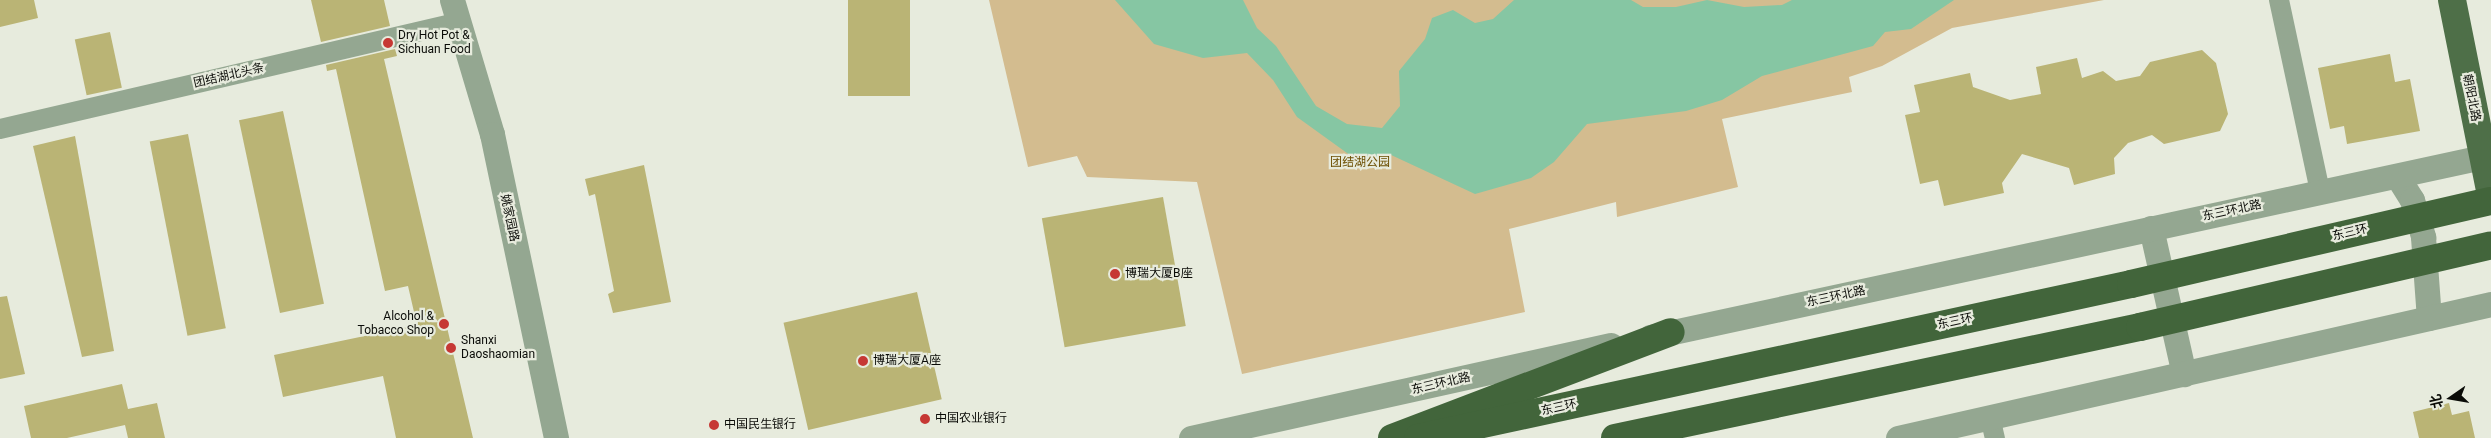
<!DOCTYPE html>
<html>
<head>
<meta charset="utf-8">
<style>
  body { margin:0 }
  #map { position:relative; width:2491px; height:438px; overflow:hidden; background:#e7ebdd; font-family:Roboto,"Noto Sans SC",sans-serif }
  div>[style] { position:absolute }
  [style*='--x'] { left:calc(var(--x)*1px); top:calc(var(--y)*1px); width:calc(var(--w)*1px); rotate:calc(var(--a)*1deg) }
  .green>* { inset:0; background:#d3bc8f }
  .water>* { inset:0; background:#86c6a3 }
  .building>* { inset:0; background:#bab475; transform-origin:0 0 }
  .minor>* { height:20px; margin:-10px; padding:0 10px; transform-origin:10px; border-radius:10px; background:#94a791 }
  .tertiary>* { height:25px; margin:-12.5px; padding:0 12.5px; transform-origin:12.5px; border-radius:12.5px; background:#94a791 }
  .primary>* { height:28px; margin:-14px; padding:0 14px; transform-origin:14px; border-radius:14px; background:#4e6f48 }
  .trunk>* { height:28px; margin:-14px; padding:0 14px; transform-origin:14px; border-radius:14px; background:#42653b }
  .trunk-bridge>* { height:28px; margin:-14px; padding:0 14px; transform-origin:14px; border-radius:14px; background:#42653b }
  .dots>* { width:14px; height:14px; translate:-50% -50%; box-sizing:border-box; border:2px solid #e7ebdd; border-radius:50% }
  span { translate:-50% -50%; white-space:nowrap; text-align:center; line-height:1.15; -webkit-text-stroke:4.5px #e7ebdd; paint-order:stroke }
  .poi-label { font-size:12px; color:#0b0c08 }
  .left { translate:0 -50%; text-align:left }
  .right { translate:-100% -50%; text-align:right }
  .street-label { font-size:12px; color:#0b0c08 }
  .park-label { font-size:12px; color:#6c4f03 }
  .north { position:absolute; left:2426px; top:373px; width:50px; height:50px; -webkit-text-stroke:4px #e7ebdd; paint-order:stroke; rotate:257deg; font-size:14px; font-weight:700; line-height:20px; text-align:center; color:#0b0c08 }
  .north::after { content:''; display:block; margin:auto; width:18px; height:22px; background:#0b0c08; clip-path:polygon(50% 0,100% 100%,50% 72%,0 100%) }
</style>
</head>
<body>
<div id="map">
  <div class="green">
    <div style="clip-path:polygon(989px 0,2104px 0,1952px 28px,1882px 66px,1849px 77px,1852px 92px,1722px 119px,1738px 187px,1617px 217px,1616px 202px,1509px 229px,1525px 312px,1242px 374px,1197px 182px,1087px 177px,1077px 156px,1028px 167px)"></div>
  </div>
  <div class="water">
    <div style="clip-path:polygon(1115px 0,1243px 0,1257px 28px,1276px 46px,1316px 106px,1347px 124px,1382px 128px,1400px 106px,1399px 71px,1425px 39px,1432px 18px,1453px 10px,1475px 23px,1493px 19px,1514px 0,1631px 0,1643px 7px,1676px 7px,1707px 0,1744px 7px,1782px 5px,1792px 0,1954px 0,1911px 29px,1885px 32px,1873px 46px,1762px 76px,1722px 100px,1686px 111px,1587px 124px,1554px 162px,1531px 178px,1475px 194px,1389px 154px,1365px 166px,1297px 117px,1273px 80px,1247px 53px,1203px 58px,1154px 44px)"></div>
  </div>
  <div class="building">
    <div style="clip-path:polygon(0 0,34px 0,38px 18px,0 27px)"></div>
    <div style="clip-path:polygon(311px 0,384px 0,390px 26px,321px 42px)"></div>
    <div style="left:848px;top:0;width:62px;height:96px"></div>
    <div style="left:110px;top:32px;width:57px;height:36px;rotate:78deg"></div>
    <div style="clip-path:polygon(395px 49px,397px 56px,384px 59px,473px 438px,396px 438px,383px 376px,283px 397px,274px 355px,417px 325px,408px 286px,385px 291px,336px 69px,327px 71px,326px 65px)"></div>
    <div style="clip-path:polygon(2202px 50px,2216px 63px,2228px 114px,2220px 131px,2164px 144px,2152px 135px,2128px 143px,2114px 158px,2115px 174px,2074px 185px,2069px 168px,2022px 154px,2002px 183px,2004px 193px,1944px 206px,1938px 180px,1920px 184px,1905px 115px,1920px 112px,1914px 85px,1970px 73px,1973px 87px,2010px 100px,2041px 94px,2036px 67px,2077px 58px,2082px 78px,2103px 71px,2116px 81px,2140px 76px,2150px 62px)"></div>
    <div style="clip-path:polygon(2390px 54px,2395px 82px,2410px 79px,2420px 131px,2347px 144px,2344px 126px,2330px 129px,2318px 68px)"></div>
    <div style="left:283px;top:111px;width:197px;height:45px;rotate:78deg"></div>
    <div style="left:188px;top:134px;width:198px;height:39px;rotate:79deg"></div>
    <div style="clip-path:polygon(75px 136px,114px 351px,82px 357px,33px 146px)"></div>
    <div style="clip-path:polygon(644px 165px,671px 302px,613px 313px,608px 294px,614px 291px,595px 194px,589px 196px,585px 179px)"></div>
    <div style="left:1163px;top:197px;width:131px;height:123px;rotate:80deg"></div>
    <div style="left:917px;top:292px;width:110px;height:137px;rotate:77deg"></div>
    <div style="clip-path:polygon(7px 296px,25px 374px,0 379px,0 297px)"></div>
    <div style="clip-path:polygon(122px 384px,128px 409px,157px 403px,165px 438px,128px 438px,125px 425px,67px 438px,31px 438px,24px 406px)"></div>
    <div style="clip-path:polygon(2449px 403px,2452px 415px,2469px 411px,2475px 438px,2419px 438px,2413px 412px)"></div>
  </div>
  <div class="minor">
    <div style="--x:2279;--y:0;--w:196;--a:77.9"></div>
    <div style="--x:0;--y:129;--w:471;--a:-13.1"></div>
    <div style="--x:1990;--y:417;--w:22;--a:77"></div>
  </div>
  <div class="tertiary">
    <div style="--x:452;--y:0;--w:140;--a:73.4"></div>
    <div style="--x:492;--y:134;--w:311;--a:78.1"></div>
    <div style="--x:2397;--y:176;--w:28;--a:58"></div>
    <div style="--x:2412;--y:200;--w:39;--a:73"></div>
    <div style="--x:2423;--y:237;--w:81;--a:85.8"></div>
    <div style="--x:2151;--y:228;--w:150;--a:77.3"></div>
    <div style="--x:1650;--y:337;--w:860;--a:-12.21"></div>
    <div style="--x:1191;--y:438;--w:430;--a:-12.5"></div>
    <div style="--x:1898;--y:438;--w:608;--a:-12.73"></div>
  </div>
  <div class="primary">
    <div style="--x:2452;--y:0;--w:199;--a:78.7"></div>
  </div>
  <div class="trunk">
    <div style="--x:1392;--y:438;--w:298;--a:-20.8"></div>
    <div style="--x:1418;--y:438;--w:729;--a:-12.19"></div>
    <div style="--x:1615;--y:438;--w:537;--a:-11.94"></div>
  </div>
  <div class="trunk-bridge">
    <div style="--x:2131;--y:284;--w:369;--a:-13"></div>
    <div style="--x:2140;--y:327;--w:360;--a:-13.1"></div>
  </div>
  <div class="dots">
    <div style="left:388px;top:43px;background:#c63834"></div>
    <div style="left:1115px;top:274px;background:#c63834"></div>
    <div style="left:444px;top:324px;background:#c63834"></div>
    <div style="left:451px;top:348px;background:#c63834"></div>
    <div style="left:863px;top:361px;background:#c63834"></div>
    <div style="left:925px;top:419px;background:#c63834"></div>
    <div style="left:714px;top:425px;background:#c63834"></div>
  </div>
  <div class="poi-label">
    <span class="left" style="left:398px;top:43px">Dry Hot Pot &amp;<br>Sichuan Food</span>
    <span class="left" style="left:1125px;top:274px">博瑞大厦B座</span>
    <span class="right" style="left:434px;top:324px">Alcohol &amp;<br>Tobacco Shop</span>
    <span class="left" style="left:461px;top:348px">Shanxi<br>Daoshaomian</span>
    <span class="left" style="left:873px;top:361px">博瑞大厦A座</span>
    <span class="left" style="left:935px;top:419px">中国农业银行</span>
    <span class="left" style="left:724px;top:425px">中国民生银行</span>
  </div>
  <div class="street-label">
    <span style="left:229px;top:76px;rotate:-13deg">团结湖北头条</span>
    <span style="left:2471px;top:98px;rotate:79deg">朝阳北路</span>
    <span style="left:2232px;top:211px;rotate:-12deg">东三环北路</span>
    <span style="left:509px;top:218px;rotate:78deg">姚家园路</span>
    <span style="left:2350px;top:233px;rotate:-13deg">东三环</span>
    <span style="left:1836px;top:297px;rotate:-12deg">东三环北路</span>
    <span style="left:1955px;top:322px;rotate:-12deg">东三环</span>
    <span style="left:1441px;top:384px;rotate:-13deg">东三环北路</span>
    <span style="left:1559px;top:408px;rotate:-12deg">东三环</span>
  </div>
  <div class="park-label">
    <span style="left:1360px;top:163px">团结湖公园</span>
  </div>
  <div class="north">北</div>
</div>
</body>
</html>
